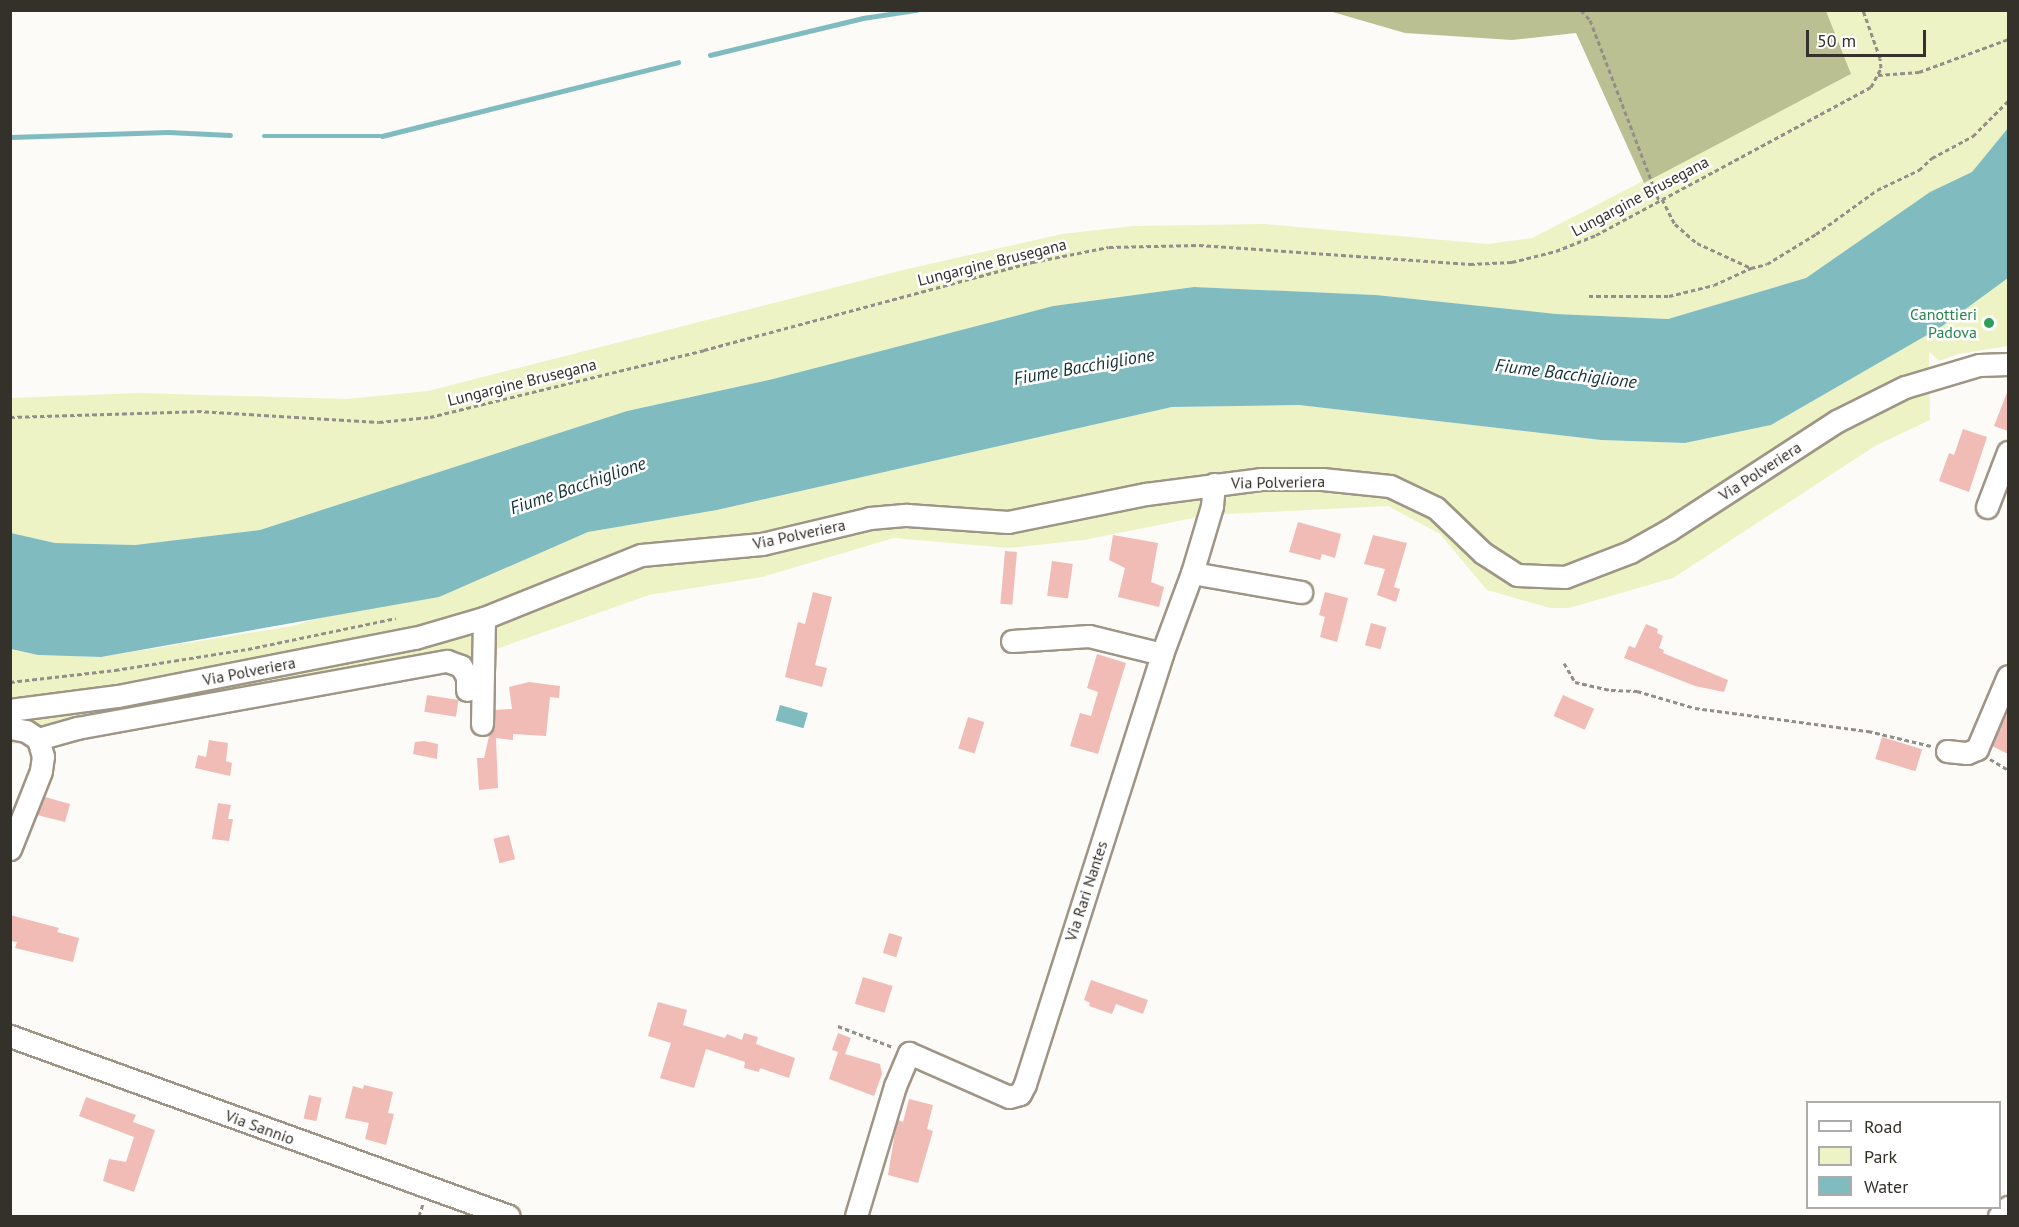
<!DOCTYPE html>
<html>
<head>
<meta charset="utf-8">
<style>
  body { margin:0 }
  #map { position:relative; width:2019px; height:1227px; overflow:hidden; background:#fdfbf8; font-family:"PT Sans",sans-serif }
  div>[style] { position:absolute }
  [style*='--x'] { left:calc(var(--x)*1px); top:calc(var(--y)*1px); width:calc(var(--w)*1px); rotate:calc(var(--a)*1deg) }
  .green>* { inset:0; background:#edf3c5 }
  .forest>* { inset:0; background:#bbc093 }
  .water>* { inset:0; background:#80bcbf; transform-origin:0 0 }
  .stream>* { height:4.5px; margin:-2.25px; padding:0 2.25px; transform-origin:2.25px; border-radius:2.25px; background:#80bcbf }
  .building>* { inset:0; background:#f0bcb5; transform-origin:0 0 }
  .path>* { height:3px; margin-top:-1.5px; transform-origin:0; background:repeating-linear-gradient(90deg,#928f8a 0 4.5px,transparent 0 7.5px) }
  .roads { filter:drop-shadow(2px 0 #9f9586) drop-shadow(-2px 0 #9f9586) drop-shadow(0 2px #9f9586) drop-shadow(0 -2px #9f9586) }
  .minor>* { height:21px; margin:-10.5px; padding:0 10.5px; transform-origin:10.5px; border-radius:10.5px; background:#fff }
  .dots>* { width:16px; height:16px; translate:-50% -50%; box-sizing:border-box; border:3px solid #fff; border-radius:50% }
  span { translate:-50% -50%; white-space:nowrap; text-align:center; line-height:1.15; -webkit-text-stroke:5px #fff; paint-order:stroke }
  .street-label { font-size:16px; color:#34302a }
  .leisure-label { font-size:16px; color:#27864d }
  .right { translate:-100% -50%; text-align:right }
  .water-label { font-size:18px; color:#123133; font-style:italic }
  .frame { position:absolute; inset:0; border:12px solid #34302a; pointer-events:none }
  .legend { position:absolute; left:1806px; top:1101px; width:195px; height:108px; box-sizing:border-box; background:#fff; border:2px solid #aeacaa; margin:0; padding:8px 10px; list-style:none; font-size:18px; color:#34302a }
  .legend li { display:flex; align-items:center; gap:12px; height:30px }
  .legend b { width:30px; border:2px solid #aeacaa }
  .scale { position:absolute; left:1806px; top:30px; width:120px; height:27px; box-sizing:border-box; border:3px solid #34302a; border-top:0; padding-left:8px; font-size:18px; line-height:21px; white-space:nowrap; color:#34302a; -webkit-text-stroke:4px #fff; paint-order:stroke }
</style>
</head>
<body>
<div id="map">
  <div class="green">
    <div style="clip-path:polygon(1826px 11px,2008px 11px,2008px 128px,1972px 172px,1930px 192px,1806px 278px,1668px 319px,1556px 314px,1376px 295px,1194px 287px,1053px 306px,773px 379px,627px 411px,260px 530px,135px 545px,55px 543px,11px 533px,10px 398px,139px 393px,347px 399px,428px 391px,903px 270px,1062px 234px,1133px 226px,1265px 224px,1488px 244px,1532px 238px,1850px 75px)"></div>
    <div style="clip-path:polygon(2008px 278px,2008px 346px,1958px 354px,1939px 361px,1929px 351px,1930px 420px,1875px 446px,1673px 578px,1569px 608px,1550px 608px,1487px 590px,1440px 534px,1388px 506px,1208px 515px,1084px 540px,1008px 548px,894px 538px,762px 577px,649px 595px,451px 665px,39px 743px,11px 744px,11px 649px,38px 655px,101px 657px,292px 626px,526px 558px,588px 532px,717px 510px,1172px 407px,1299px 405px,1601px 440px,1685px 443px,1771px 425px,1941px 327px)"></div>
  </div>
  <div class="forest">
    <div style="clip-path:polygon(1329px 11px,1826px 11px,1851px 74px,1644px 183px,1576px 33px,1512px 40px,1405px 33px)"></div>
  </div>
  <div class="water">
    <div style="clip-path:polygon(2008px 128px,2008px 278px,1941px 327px,1771px 425px,1685px 443px,1601px 440px,1299px 405px,1172px 407px,717px 510px,588px 532px,439px 597px,101px 657px,38px 655px,11px 649px,11px 533px,55px 543px,135px 545px,260px 530px,627px 411px,773px 379px,1053px 306px,1194px 287px,1376px 295px,1556px 314px,1668px 319px,1806px 278px,1930px 192px,1972px 172px)"></div>
    <div style="left:780px;top:705px;width:29px;height:16px;rotate:16deg"></div>
  </div>
  <div class="stream">
    <div style="--x:710;--y:55;--w:157;--a:-13.6"></div>
    <div style="--x:863;--y:18;--w:54;--a:-8.6"></div>
    <div style="--x:264;--y:136;--w:118;--a:0"></div>
    <div style="--x:382;--y:136;--w:305;--a:-14"></div>
    <div style="--x:10;--y:137;--w:158;--a:-1.8"></div>
    <div style="--x:168;--y:132;--w:62;--a:2.8"></div>
  </div>
  <div class="building">
    <div style="clip-path:polygon(2008px 390px,2008px 431px,1994px 426px)"></div>
    <div style="clip-path:polygon(1963px 429px,1987px 437px,1969px 492px,1939px 481px,1949px 453px,1954px 455px)"></div>
    <div style="clip-path:polygon(1298px 522px,1341px 534px,1335px 558px,1322px 554px,1320px 560px,1289px 552px)"></div>
    <div style="clip-path:polygon(1113px 535px,1158px 543px,1151px 582px,1164px 587px,1159px 607px,1118px 597px,1125px 568px,1109px 560px)"></div>
    <div style="clip-path:polygon(1373px 535px,1407px 543px,1394px 587px,1400px 589px,1396px 602px,1377px 595px,1385px 569px,1364px 564px)"></div>
    <div style="left:1005px;top:551px;width:12px;height:53px;rotate:5deg"></div>
    <div style="left:1052px;top:561px;width:21px;height:35px;rotate:8deg"></div>
    <div style="clip-path:polygon(813px 592px,832px 597px,815px 665px,827px 668px,822px 687px,785px 677px,798px 622px,805px 624px)"></div>
    <div style="clip-path:polygon(1325px 592px,1348px 598px,1337px 642px,1320px 637px,1325px 617px,1319px 615px)"></div>
    <div style="left:1371px;top:623px;width:16px;height:23px;rotate:15deg"></div>
    <div style="clip-path:polygon(1646px 624px,1658px 629px,1657px 633px,1663px 636px,1659px 648px,1664px 650px,1663px 653px,1728px 680px,1724px 692px,1695px 686px,1624px 658px,1629px 646px,1635px 648px)"></div>
    <div style="clip-path:polygon(1097px 654px,1126px 663px,1098px 754px,1070px 746px,1080px 713px,1091px 716px,1098px 692px,1087px 688px)"></div>
    <div style="clip-path:polygon(529px 682px,560px 686px,559px 698px,550px 697px,546px 736px,513px 734px,513px 740px,496px 738px,498px 788px,479px 790px,477px 758px,484px 758px,495px 710px,512px 709px,509px 687px)"></div>
    <div style="left:427px;top:695px;width:32px;height:17px;rotate:9deg"></div>
    <div style="left:1563px;top:695px;width:34px;height:23px;rotate:24deg"></div>
    <div style="clip-path:polygon(2008px 712px,2008px 754px,1992px 746px)"></div>
    <div style="left:968px;top:717px;width:17px;height:33px;rotate:17deg"></div>
    <div style="left:1882px;top:737px;width:42px;height:23px;rotate:17deg"></div>
    <div style="clip-path:polygon(209px 740px,228px 743px,226px 761px,232px 763px,230px 776px,195px 768px,198px 755px,206px 757px)"></div>
    <div style="clip-path:polygon(424px 741px,438px 744px,437px 759px,413px 754px,415px 742px)"></div>
    <div style="clip-path:polygon(45px 797px,70px 804px,65px 822px,37px 815px)"></div>
    <div style="clip-path:polygon(218px 803px,231px 805px,228px 819px,233px 819px,229px 841px,212px 839px)"></div>
    <div style="left:509px;top:835px;width:25px;height:16px;rotate:76deg"></div>
    <div style="clip-path:polygon(10px 915px,59px 928px,57px 932px,79px 938px,73px 962px,15px 948px,17px 942px,10px 941px)"></div>
    <div style="left:889px;top:933px;width:14px;height:21px;rotate:17deg"></div>
    <div style="left:863px;top:977px;width:31px;height:28px;rotate:17deg"></div>
    <div style="clip-path:polygon(1091px 980px,1148px 1000px,1143px 1014px,1116px 1004px,1112px 1014px,1089px 1006px,1090px 1003px,1084px 1000px)"></div>
    <div style="clip-path:polygon(658px 1002px,687px 1010px,683px 1025px,725px 1038px,727px 1034px,742px 1040px,744px 1033px,758px 1037px,756px 1044px,795px 1058px,789px 1078px,760px 1068px,759px 1072px,744px 1068px,745px 1062px,706px 1049px,694px 1088px,660px 1078px,671px 1043px,648px 1036px)"></div>
    <div style="clip-path:polygon(838px 1033px,851px 1038px,845px 1054px,880px 1064px,882px 1074px,874px 1096px,829px 1079px,838px 1052px,832px 1050px)"></div>
    <div style="clip-path:polygon(364px 1085px,393px 1092px,388px 1113px,394px 1114px,386px 1145px,365px 1139px,369px 1123px,345px 1118px,353px 1086px,363px 1089px)"></div>
    <div style="left:309px;top:1095px;width:13px;height:24px;rotate:13deg"></div>
    <div style="clip-path:polygon(86px 1097px,136px 1115px,133px 1122px,155px 1130px,134px 1192px,103px 1181px,109px 1159px,126px 1162px,134px 1137px,79px 1116px)"></div>
    <div style="clip-path:polygon(909px 1099px,933px 1105px,927px 1129px,933px 1131px,918px 1183px,888px 1175px,896px 1126px,898px 1120px,903px 1122px)"></div>
  </div>
  <div class="path">
    <div style="--x:1581;--y:10;--w:13;--a:48"></div>
    <div style="--x:1590;--y:20;--w:194;--a:69.1"></div>
    <div style="--x:1878;--y:75;--w:41;--a:-4.2"></div>
    <div style="--x:1919;--y:72;--w:95;--a:-20.3"></div>
    <div style="--x:1662;--y:199;--w:28;--a:63"></div>
    <div style="--x:1675;--y:224;--w:29;--a:41"></div>
    <div style="--x:1697;--y:243;--w:60;--a:24.8"></div>
    <div style="--x:1751;--y:268;--w:16;--a:-14"></div>
    <div style="--x:1767;--y:264;--w:57;--a:-31.5"></div>
    <div style="--x:1816;--y:234;--w:75;--a:-35.8"></div>
    <div style="--x:1877;--y:190;--w:47;--a:-25.5"></div>
    <div style="--x:1919;--y:170;--w:18;--a:-43"></div>
    <div style="--x:1932;--y:158;--w:47;--a:-28.2"></div>
    <div style="--x:1973;--y:136;--w:49;--a:-45"></div>
    <div style="--x:1589;--y:296;--w:80;--a:0"></div>
    <div style="--x:1669;--y:296;--w:46;--a:-13.7"></div>
    <div style="--x:1714;--y:285;--w:41;--a:-24.7"></div>
    <div style="--x:10;--y:417;--w:187;--a:-1.8"></div>
    <div style="--x:197;--y:411;--w:182;--a:3.5"></div>
    <div style="--x:379;--y:422;--w:51;--a:-5.6"></div>
    <div style="--x:430;--y:417;--w:282;--a:-13.7"></div>
    <div style="--x:704;--y:350;--w:341;--a:-15"></div>
    <div style="--x:1033;--y:262;--w:77;--a:-11.2"></div>
    <div style="--x:1109;--y:247;--w:90;--a:-1.3"></div>
    <div style="--x:1199;--y:245;--w:272;--a:4"></div>
    <div style="--x:1470;--y:264;--w:42;--a:-2.7"></div>
    <div style="--x:1512;--y:262;--w:45;--a:-14"></div>
    <div style="--x:1556;--y:251;--w:43;--a:-21.8"></div>
    <div style="--x:1596;--y:235;--w:312;--a:-28.3"></div>
    <div style="--x:1871;--y:87;--w:21;--a:-62"></div>
    <div style="--x:1881;--y:68;--w:10;--a:-96"></div>
    <div style="--x:1880;--y:58;--w:51;--a:-109.5"></div>
    <div style="--x:1564;--y:663;--w:22;--a:60"></div>
    <div style="--x:1575;--y:682;--w:37;--a:13"></div>
    <div style="--x:1611;--y:690;--w:26;--a:2"></div>
    <div style="--x:1637;--y:691;--w:60;--a:16.3"></div>
    <div style="--x:1695;--y:708;--w:175;--a:7.6"></div>
    <div style="--x:1868;--y:731;--w:65;--a:13.4"></div>
    <div style="--x:10;--y:682;--w:106;--a:-6.5"></div>
    <div style="--x:115;--y:670;--w:135;--a:-9"></div>
    <div style="--x:248;--y:649;--w:151;--a:-11.8"></div>
    <div style="--x:1990;--y:759;--w:21;--a:31"></div>
    <div style="--x:838;--y:1026;--w:59;--a:20.9"></div>
    <div style="--x:419;--y:1216;--w:13;--a:-72"></div>
  </div>
  <div class="roads">
    <div class="minor">
      <div style="--x:1987;--y:507;--w:59;--a:-69.1"></div>
      <div style="--x:1192;--y:573;--w:111;--a:9.9"></div>
      <div style="--x:1012;--y:641;--w:77;--a:-3.7"></div>
      <div style="--x:1089;--y:636;--w:75;--a:13.9"></div>
      <div style="--x:10;--y:710;--w:109;--a:-7.4"></div>
      <div style="--x:118;--y:696;--w:303;--a:-11.1"></div>
      <div style="--x:415;--y:638;--w:72;--a:-16.2"></div>
      <div style="--x:484;--y:618;--w:169;--a:-21.9"></div>
      <div style="--x:641;--y:555;--w:121;--a:-5.2"></div>
      <div style="--x:762;--y:544;--w:111;--a:-13.5"></div>
      <div style="--x:870;--y:518;--w:37;--a:-5"></div>
      <div style="--x:907;--y:515;--w:101;--a:4"></div>
      <div style="--x:1008;--y:522;--w:141;--a:-11.5"></div>
      <div style="--x:1146;--y:494;--w:117;--a:-7.4"></div>
      <div style="--x:1262;--y:479;--w:60;--a:0"></div>
      <div style="--x:1322;--y:479;--w:68;--a:5.9"></div>
      <div style="--x:1390;--y:486;--w:51;--a:25.6"></div>
      <div style="--x:1436;--y:508;--w:65;--a:43.8"></div>
      <div style="--x:1483;--y:553;--w:40;--a:32.9"></div>
      <div style="--x:1517;--y:575;--w:48;--a:2.4"></div>
      <div style="--x:1565;--y:577;--w:70;--a:-21"></div>
      <div style="--x:1630;--y:552;--w:45;--a:-29.4"></div>
      <div style="--x:1669;--y:530;--w:200;--a:-33"></div>
      <div style="--x:1837;--y:421;--w:76;--a:-26.6"></div>
      <div style="--x:1905;--y:387;--w:77;--a:-16.6"></div>
      <div style="--x:1979;--y:365;--w:29;--a:-2"></div>
      <div style="--x:482;--y:724;--w:106;--a:-88.9"></div>
      <div style="--x:10;--y:728;--w:16;--a:11"></div>
      <div style="--x:26;--y:731;--w:14;--a:34"></div>
      <div style="--x:38;--y:739;--w:18;--a:74"></div>
      <div style="--x:43;--y:756;--w:15;--a:98"></div>
      <div style="--x:41;--y:771;--w:84;--a:111.7"></div>
      <div style="--x:38;--y:739;--w:41;--a:-15.8"></div>
      <div style="--x:77;--y:728;--w:376;--a:-10.3"></div>
      <div style="--x:447;--y:661;--w:15;--a:20"></div>
      <div style="--x:461;--y:666;--w:13;--a:61"></div>
      <div style="--x:467;--y:677;--w:13;--a:90"></div>
      <div style="--x:1947;--y:751;--w:20;--a:6"></div>
      <div style="--x:1967;--y:753;--w:11;--a:-22"></div>
      <div style="--x:1977;--y:749;--w:79;--a:-67"></div>
      <div style="--x:10;--y:1036;--w:530;--a:19.84"></div>
      <div style="--x:856;--y:1216;--w:136;--a:-73.3"></div>
      <div style="--x:895;--y:1086;--w:36;--a:-67"></div>
      <div style="--x:909;--y:1053;--w:109;--a:23.7"></div>
      <div style="--x:1009;--y:1097;--w:11;--a:-15"></div>
      <div style="--x:1020;--y:1094;--w:11;--a:-63"></div>
      <div style="--x:1025;--y:1084;--w:451;--a:-72.3"></div>
      <div style="--x:1162;--y:654;--w:86;--a:-69.7"></div>
      <div style="--x:1192;--y:573;--w:70;--a:-73.4"></div>
      <div style="--x:1212;--y:506;--w:22;--a:-85"></div>
      <div style="--x:1999;--y:1216;--w:13;--a:-45"></div>
    </div>
  </div>
  <div class="dots">
    <div style="left:1989px;top:323px;background:#2e9e5b"></div>
  </div>
  <div class="street-label">
    <span style="left:1640px;top:196px;rotate:-28deg">Lungargine Brusegana</span>
    <span style="left:992px;top:262px;rotate:-14deg">Lungargine Brusegana</span>
    <span style="left:522px;top:382px;rotate:-14deg">Lungargine Brusegana</span>
    <span style="left:1760px;top:471px;rotate:-33deg">Via Polveriera</span>
    <span style="left:1278px;top:482px;rotate:-1deg">Via Polveriera</span>
    <span style="left:799px;top:534px;rotate:-12deg">Via Polveriera</span>
    <span style="left:249px;top:671px;rotate:-11deg">Via Polveriera</span>
    <span style="left:1086px;top:891px;rotate:-72deg">Via Rari Nantes</span>
    <span style="left:260px;top:1127px;rotate:20deg">Via Sannio</span>
  </div>
  <div class="leisure-label">
    <span class="right" style="left:1977px;top:323px">Canottieri<br>Padova</span>
  </div>
  <div class="water-label">
    <span style="left:1084px;top:367px;rotate:-10deg">Fiume Bacchiglione</span>
    <span style="left:1566px;top:374px;rotate:7deg">Fiume Bacchiglione</span>
    <span style="left:578px;top:486px;rotate:-19deg">Fiume Bacchiglione</span>
  </div>
  <div class="frame"></div>
  <ul class="legend">
  <li><b style="height:8px;background:#fff"></b>Road</li>
  <li><b style="height:16px;background:#edf3c5"></b>Park</li>
  <li><b style="height:16px;background:#80bcbf"></b>Water</li>
  </ul>
  <div class="scale">50 m</div>
</div>
</body>
</html>
